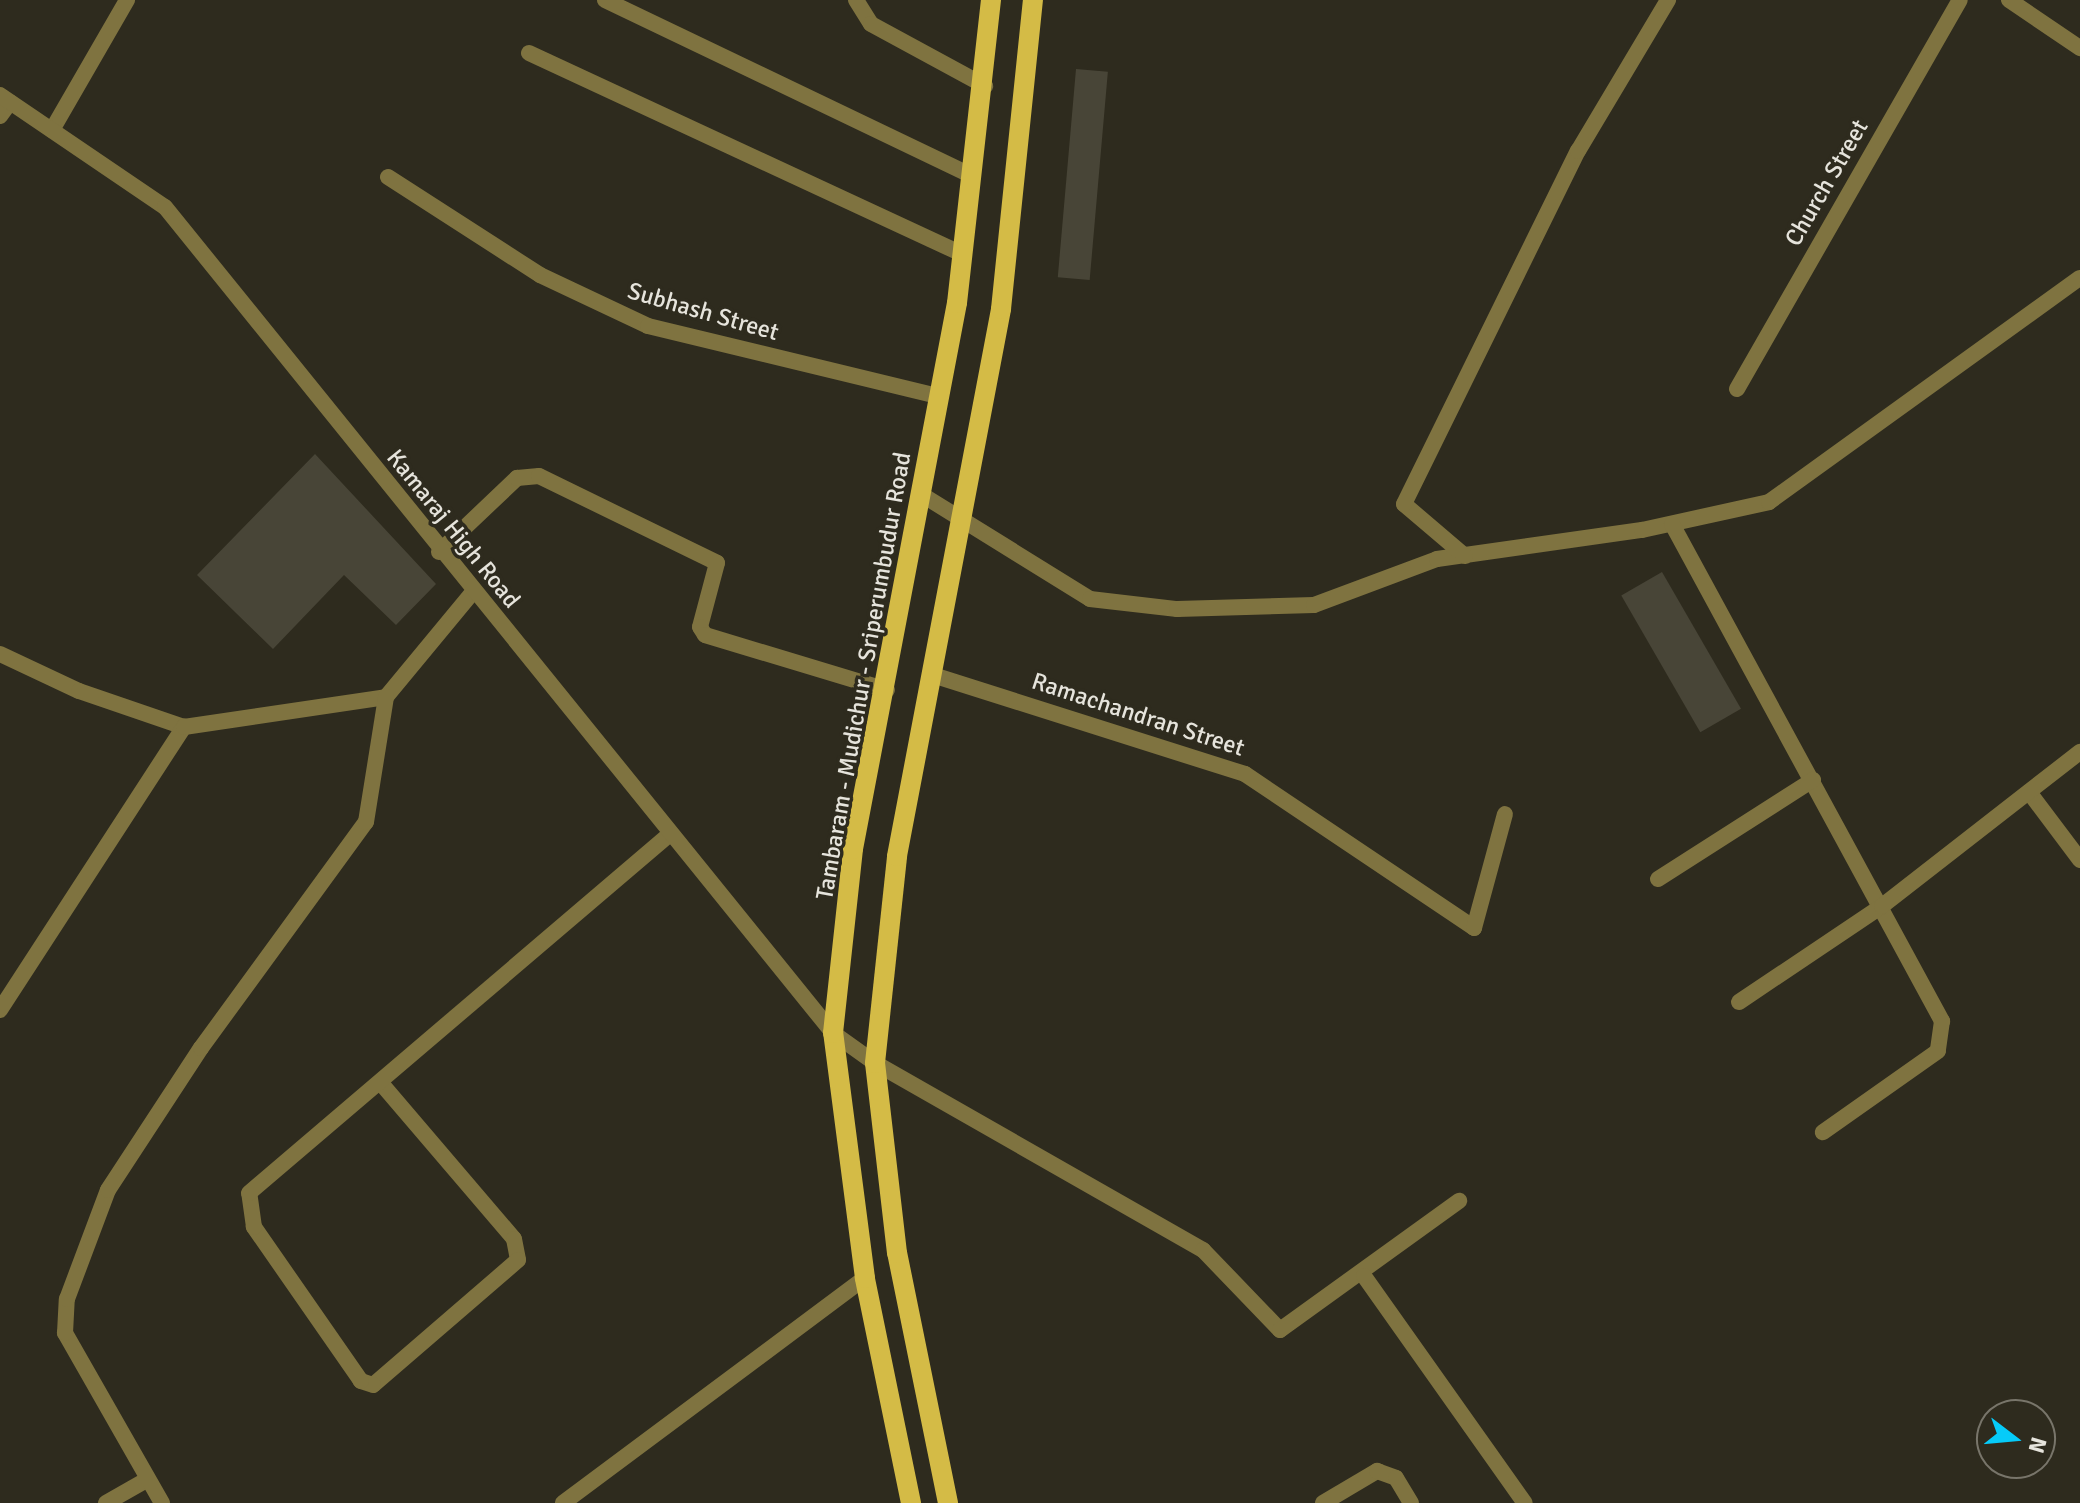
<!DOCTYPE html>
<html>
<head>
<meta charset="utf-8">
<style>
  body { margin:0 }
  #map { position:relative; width:2080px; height:1503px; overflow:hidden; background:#2e2b1e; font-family:Signika,sans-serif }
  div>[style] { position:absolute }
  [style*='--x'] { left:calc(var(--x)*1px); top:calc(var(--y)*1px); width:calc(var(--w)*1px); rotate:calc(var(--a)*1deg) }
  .building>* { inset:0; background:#484537; transform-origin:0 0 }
  .service>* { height:16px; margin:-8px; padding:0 8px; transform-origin:8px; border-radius:8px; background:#7f7340 }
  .minor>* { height:16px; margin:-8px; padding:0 8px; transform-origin:8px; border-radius:8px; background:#7f7340 }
  .tertiary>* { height:16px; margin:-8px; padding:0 8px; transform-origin:8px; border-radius:8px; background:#7f7340 }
  .primary>* { height:20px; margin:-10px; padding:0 10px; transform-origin:10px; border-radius:10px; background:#d4bb46 }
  span { translate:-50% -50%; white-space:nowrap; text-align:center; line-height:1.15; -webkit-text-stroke:7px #2e2b1e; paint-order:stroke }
  .street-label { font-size:24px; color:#e6e4dc }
  .north { position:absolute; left:1976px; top:1399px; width:80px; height:80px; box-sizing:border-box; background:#2e2b1e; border:2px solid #78756a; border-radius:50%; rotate:106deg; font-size:22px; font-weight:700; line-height:32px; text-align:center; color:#e6e4dc }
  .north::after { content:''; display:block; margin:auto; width:28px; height:36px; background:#06cbf9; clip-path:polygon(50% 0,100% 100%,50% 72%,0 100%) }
</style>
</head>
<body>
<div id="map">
  <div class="building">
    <div style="left:1076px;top:69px;width:32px;height:209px;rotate:5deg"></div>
    <div style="clip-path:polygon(315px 454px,436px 584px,396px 625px,344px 575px,273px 649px,197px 575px)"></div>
    <div style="left:1662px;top:572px;width:158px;height:47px;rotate:60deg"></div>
  </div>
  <div class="service">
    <div style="--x:856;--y:0;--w:28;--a:58"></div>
    <div style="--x:871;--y:24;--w:130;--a:28.5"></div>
    <div style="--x:52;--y:130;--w:150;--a:-60"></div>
    <div style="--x:1323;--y:1503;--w:63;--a:-30.7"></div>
    <div style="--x:1377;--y:1471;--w:20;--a:20"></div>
    <div style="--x:1396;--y:1478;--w:29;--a:59"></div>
  </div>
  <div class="minor">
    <div style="--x:605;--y:0;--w:408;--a:25.6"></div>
    <div style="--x:2009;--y:0;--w:86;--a:34.1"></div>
    <div style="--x:529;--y:53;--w:477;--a:24.9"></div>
    <div style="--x:0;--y:116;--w:17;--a:-54"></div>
    <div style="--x:388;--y:177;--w:181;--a:32.8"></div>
    <div style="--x:540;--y:275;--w:119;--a:25.3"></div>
    <div style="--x:648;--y:326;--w:301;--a:13.6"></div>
    <div style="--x:1737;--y:389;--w:448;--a:-60.2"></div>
    <div style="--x:924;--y:496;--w:195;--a:31.8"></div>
    <div style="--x:1090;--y:599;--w:88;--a:6.6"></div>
    <div style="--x:1177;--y:609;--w:137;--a:-1.7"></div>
    <div style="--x:1314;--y:605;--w:131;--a:-20.5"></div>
    <div style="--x:1437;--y:559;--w:207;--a:-8.1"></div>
    <div style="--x:1642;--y:530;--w:130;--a:-12.4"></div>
    <div style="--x:1769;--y:502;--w:383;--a:-35.8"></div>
    <div style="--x:1672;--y:524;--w:566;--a:61.49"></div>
    <div style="--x:1942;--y:1021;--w:30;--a:98"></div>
    <div style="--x:1938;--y:1051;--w:141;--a:144.8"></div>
    <div style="--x:439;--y:552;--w:108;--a:-43.5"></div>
    <div style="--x:517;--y:478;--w:22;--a:-5"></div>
    <div style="--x:539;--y:476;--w:198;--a:26"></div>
    <div style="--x:717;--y:563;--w:66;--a:104.9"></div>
    <div style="--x:700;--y:627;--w:9;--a:58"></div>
    <div style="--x:705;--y:635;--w:190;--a:16.8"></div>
    <div style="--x:1465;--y:556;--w:80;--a:-139.6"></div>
    <div style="--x:1404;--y:504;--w:394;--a:-63.8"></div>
    <div style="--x:1578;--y:151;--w:176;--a:-59.2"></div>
    <div style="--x:0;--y:654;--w:87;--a:25.1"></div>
    <div style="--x:79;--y:691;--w:111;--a:18.9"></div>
    <div style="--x:936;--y:676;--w:324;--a:17.6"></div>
    <div style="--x:1245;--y:774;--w:276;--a:33.9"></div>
    <div style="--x:1474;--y:928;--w:118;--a:-74.8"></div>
    <div style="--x:2029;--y:792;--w:85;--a:53.1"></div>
    <div style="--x:1658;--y:879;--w:184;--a:-32.6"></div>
    <div style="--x:1739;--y:1002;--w:172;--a:-33.9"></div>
    <div style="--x:1882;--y:906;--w:251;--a:-37.9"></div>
    <div style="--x:0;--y:1010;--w:338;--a:-57"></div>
    <div style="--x:184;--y:727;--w:204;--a:-8.4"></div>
    <div style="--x:386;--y:697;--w:135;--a:-50.4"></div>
    <div style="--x:875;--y:1063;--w:378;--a:29.7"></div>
    <div style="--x:1203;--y:1250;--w:111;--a:46.1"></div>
    <div style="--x:1280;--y:1330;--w:221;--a:-35.8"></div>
    <div style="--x:380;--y:1082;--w:206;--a:49.5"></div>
    <div style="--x:514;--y:1239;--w:21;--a:79"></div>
    <div style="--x:518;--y:1260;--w:191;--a:139.2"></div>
    <div style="--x:373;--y:1385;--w:13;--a:-162"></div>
    <div style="--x:361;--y:1381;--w:188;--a:-124.8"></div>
    <div style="--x:254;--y:1227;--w:34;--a:-98"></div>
    <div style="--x:249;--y:1193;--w:553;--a:-40.46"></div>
    <div style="--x:1364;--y:1276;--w:278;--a:54.7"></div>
    <div style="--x:106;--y:1503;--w:48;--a:-29.7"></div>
    <div style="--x:162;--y:1503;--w:196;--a:-119.7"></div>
    <div style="--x:65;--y:1333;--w:34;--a:-87"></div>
    <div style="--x:67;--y:1299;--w:116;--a:-69.4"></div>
    <div style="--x:108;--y:1190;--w:170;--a:-56.8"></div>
    <div style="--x:201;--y:1048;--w:280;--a:-53.9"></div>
    <div style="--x:366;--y:822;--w:127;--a:-80.9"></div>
    <div style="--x:563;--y:1503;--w:377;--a:-36.7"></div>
  </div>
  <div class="tertiary">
    <div style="--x:0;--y:95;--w:199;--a:34.2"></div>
    <div style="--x:165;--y:207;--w:1062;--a:51.04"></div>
    <div style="--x:833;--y:1033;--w:52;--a:35.5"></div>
  </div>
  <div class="primary">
    <div style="--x:911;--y:1503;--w:230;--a:-101.6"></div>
    <div style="--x:865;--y:1278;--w:247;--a:-97.4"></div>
    <div style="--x:833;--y:1033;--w:185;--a:-83.8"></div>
    <div style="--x:853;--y:849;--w:556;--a:-79.22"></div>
    <div style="--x:957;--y:303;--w:305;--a:-83.6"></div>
    <div style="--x:948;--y:1503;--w:255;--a:-101.5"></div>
    <div style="--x:897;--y:1253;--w:191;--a:-96.6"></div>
    <div style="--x:875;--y:1063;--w:208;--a:-83.9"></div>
    <div style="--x:897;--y:856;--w:557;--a:-79.23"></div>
    <div style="--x:1001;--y:309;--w:311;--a:-84.1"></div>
  </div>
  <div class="street-label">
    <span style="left:1827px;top:183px;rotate:-60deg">Church Street</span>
    <span style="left:703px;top:312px;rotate:16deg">Subhash Street</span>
    <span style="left:453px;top:529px;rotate:51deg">Kamaraj High Road</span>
    <span style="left:864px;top:676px;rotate:-80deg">Tambaram - Mudichur - Sriperumbudur Road</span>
    <span style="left:1138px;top:715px;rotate:18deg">Ramachandran Street</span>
  </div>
  <div class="north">N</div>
</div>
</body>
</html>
